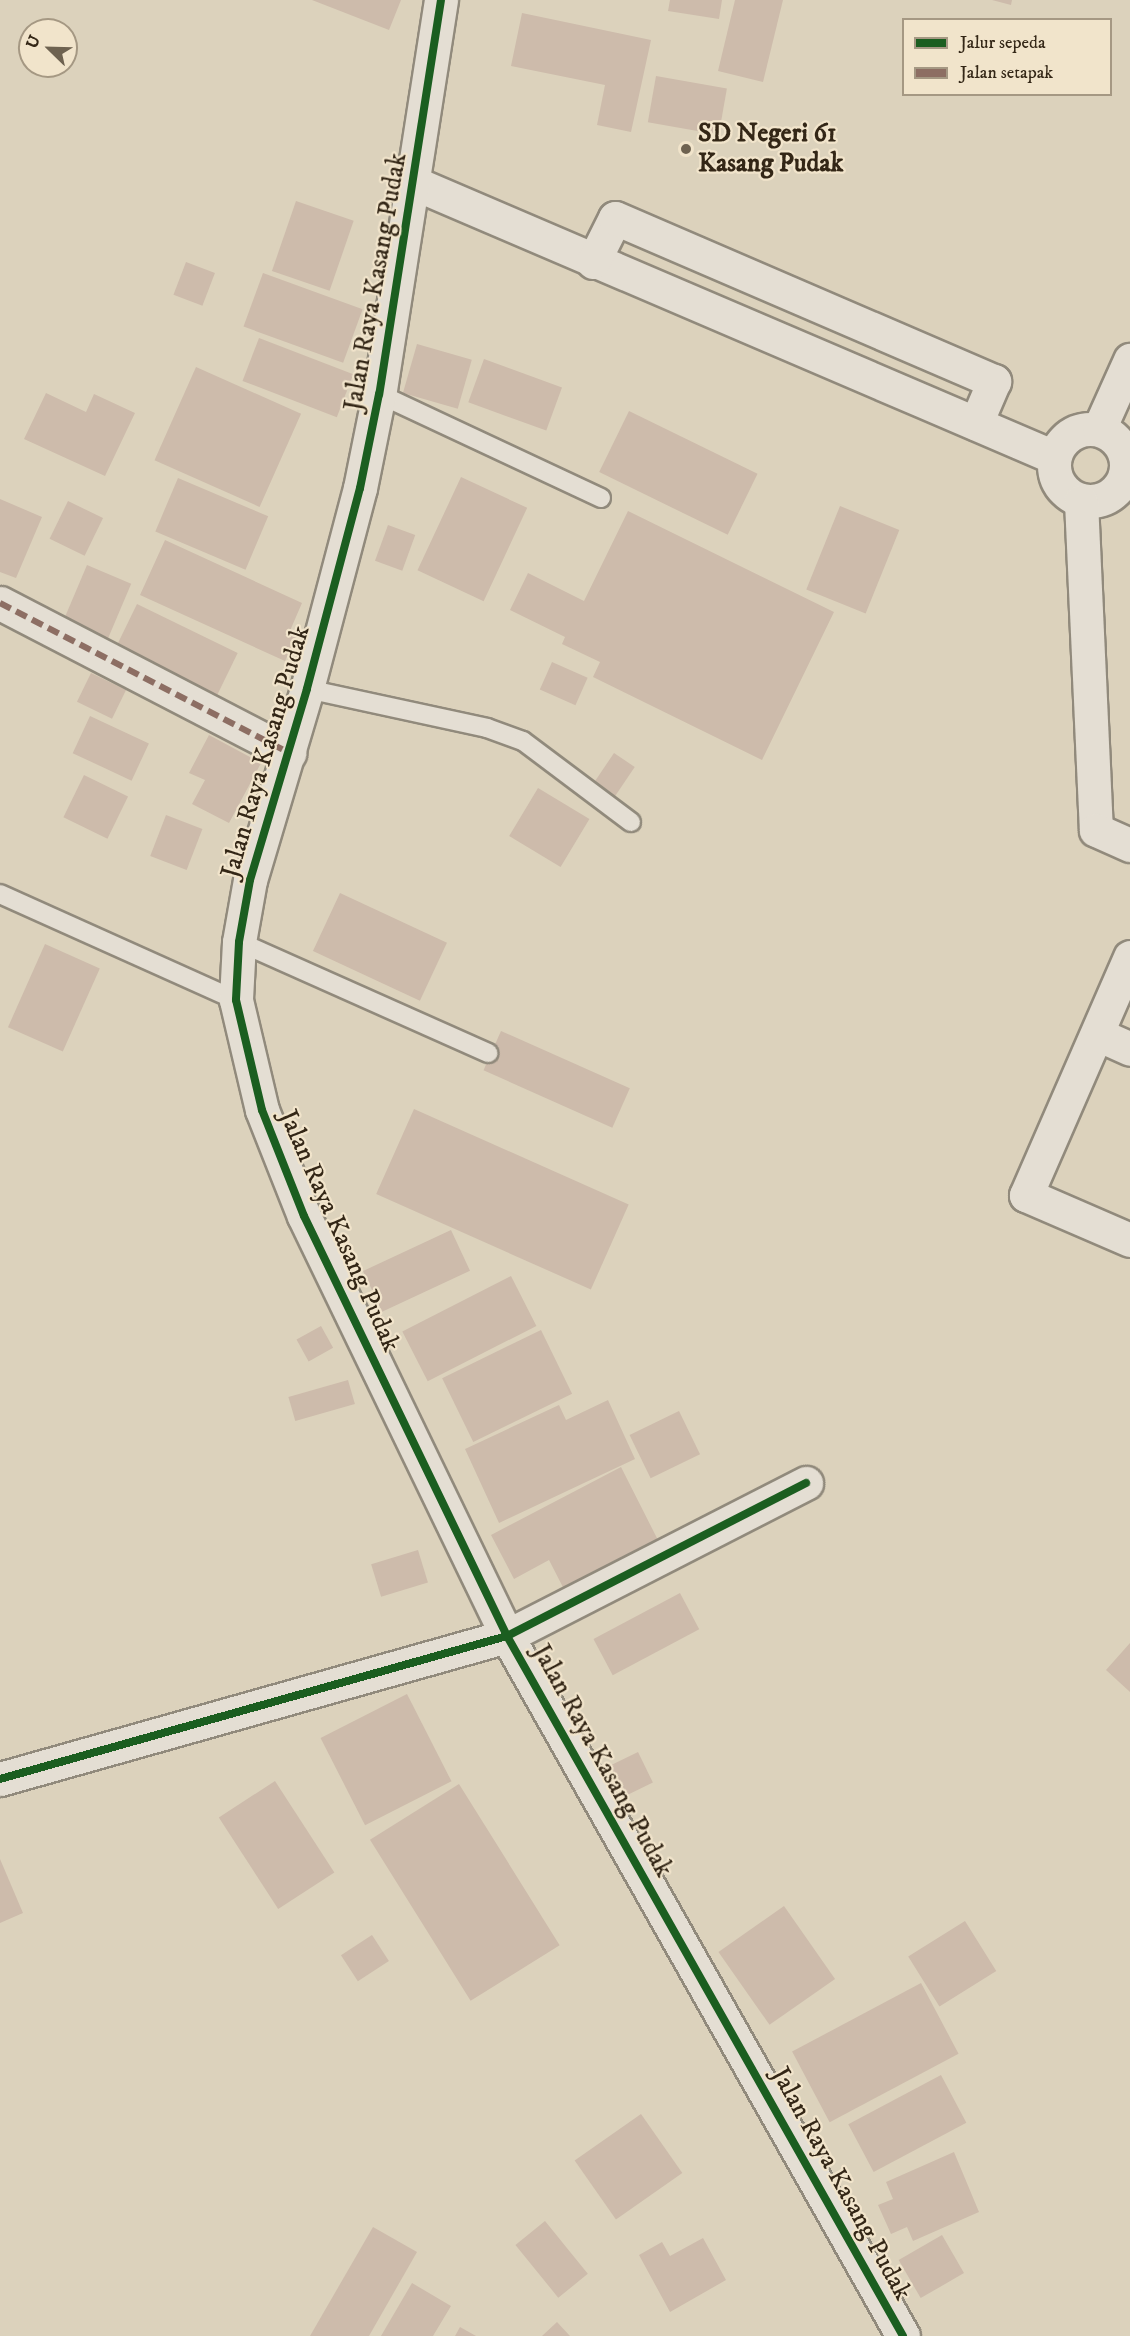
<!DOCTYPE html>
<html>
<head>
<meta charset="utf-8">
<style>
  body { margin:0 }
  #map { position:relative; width:1130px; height:2336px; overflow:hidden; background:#dcd2bc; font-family:"IM FELL DW Pica",serif }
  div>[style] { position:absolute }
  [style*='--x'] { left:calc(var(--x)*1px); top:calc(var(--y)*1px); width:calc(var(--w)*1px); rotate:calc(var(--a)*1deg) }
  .building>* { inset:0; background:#cdbbab; transform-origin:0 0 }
  .roads { filter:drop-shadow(2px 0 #918a7c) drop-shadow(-2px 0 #918a7c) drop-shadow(0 2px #918a7c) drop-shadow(0 -2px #918a7c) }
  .service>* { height:18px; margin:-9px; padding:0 9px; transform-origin:9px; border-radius:9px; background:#e4ded3 }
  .minor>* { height:33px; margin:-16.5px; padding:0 16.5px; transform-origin:16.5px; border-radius:16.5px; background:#e4ded3 }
  .minor>.ring { margin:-16.5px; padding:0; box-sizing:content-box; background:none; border:33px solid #e4ded3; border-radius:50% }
  .tertiary>* { height:33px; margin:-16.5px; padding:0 16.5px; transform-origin:16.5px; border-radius:16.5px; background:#e4ded3 }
  .quiet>* { height:6px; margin-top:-3px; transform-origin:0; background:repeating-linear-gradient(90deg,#8d6e63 0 12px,transparent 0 18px) }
  .cycleway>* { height:8px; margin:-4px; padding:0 4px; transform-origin:4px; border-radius:4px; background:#1b5e20 }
  .dots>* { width:16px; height:16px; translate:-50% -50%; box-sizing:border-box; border:3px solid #f1e4cb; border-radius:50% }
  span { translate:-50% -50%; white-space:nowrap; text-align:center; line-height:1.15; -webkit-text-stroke:4.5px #f1e4cb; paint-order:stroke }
  .poi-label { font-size:26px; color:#332616; font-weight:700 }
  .left { translate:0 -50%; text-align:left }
  .street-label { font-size:26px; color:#332616 }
  .legend { position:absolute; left:902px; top:18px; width:210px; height:78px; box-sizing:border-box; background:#f1e4cb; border:2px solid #a59883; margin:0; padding:8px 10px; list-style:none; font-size:18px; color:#332616 }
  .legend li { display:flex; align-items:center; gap:12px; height:30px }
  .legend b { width:30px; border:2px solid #a59883 }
  .north { position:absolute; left:18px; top:18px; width:60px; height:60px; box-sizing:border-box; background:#f1e4cb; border:2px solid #a59883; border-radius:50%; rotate:293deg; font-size:16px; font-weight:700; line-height:24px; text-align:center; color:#332616 }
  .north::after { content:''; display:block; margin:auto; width:21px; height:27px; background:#6e6250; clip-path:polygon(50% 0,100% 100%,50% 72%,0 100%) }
</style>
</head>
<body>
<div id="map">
  <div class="building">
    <div style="clip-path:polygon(312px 0,401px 0,389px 30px)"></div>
    <div style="clip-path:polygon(670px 0,722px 0,719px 19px,668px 11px)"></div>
    <div style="clip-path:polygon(735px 0,783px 0,763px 82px,718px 71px)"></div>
    <div style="clip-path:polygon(992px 0,1012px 0,1011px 5px)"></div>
    <div style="clip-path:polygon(522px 13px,651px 40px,631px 132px,597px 125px,605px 85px,511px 66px)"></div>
    <div style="left:656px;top:76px;width:72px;height:47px;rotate:10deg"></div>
    <div style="left:296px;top:201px;width:61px;height:74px;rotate:19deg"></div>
    <div style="left:186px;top:262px;width:31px;height:35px;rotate:21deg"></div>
    <div style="left:263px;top:273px;width:106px;height:57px;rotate:20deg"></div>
    <div style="left:259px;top:338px;width:101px;height:46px;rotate:21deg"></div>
    <div style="left:417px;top:344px;width:57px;height:51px;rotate:16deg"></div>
    <div style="left:484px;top:359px;width:83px;height:46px;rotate:20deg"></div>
    <div style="left:196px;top:367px;width:115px;height:102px;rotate:24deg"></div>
    <div style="clip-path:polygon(46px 393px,86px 412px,94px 394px,135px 413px,105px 476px,24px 439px)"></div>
    <div style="left:629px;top:411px;width:143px;height:68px;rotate:26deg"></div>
    <div style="left:461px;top:477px;width:73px;height:103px;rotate:25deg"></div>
    <div style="left:178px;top:478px;width:98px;height:58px;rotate:23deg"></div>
    <div style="clip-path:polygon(0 499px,42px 517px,16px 578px,0 572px)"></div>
    <div style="left:68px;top:501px;width:39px;height:42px;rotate:26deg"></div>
    <div style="left:840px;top:506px;width:64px;height:90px;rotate:22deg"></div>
    <div style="clip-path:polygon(628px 511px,834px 612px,762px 760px,593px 677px,600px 662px,562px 644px,565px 637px,510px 610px,528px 573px,584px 601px)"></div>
    <div style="left:388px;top:525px;width:29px;height:38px;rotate:20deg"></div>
    <div style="clip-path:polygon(165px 540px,302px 603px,289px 633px,297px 636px,285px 661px,140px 595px)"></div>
    <div style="left:87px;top:565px;width:48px;height:61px;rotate:23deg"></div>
    <div style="left:137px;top:604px;width:112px;height:50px;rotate:26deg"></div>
    <div style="left:552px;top:662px;width:39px;height:30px;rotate:24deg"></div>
    <div style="left:91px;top:673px;width:39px;height:32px;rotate:26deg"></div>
    <div style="left:90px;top:716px;width:65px;height:41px;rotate:25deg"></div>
    <div style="clip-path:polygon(209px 735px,261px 763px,229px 823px,192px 804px,205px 780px,189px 773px)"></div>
    <div style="left:614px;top:753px;width:25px;height:38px;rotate:34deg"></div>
    <div style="left:84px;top:775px;width:49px;height:47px;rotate:26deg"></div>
    <div style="left:538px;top:788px;width:60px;height:56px;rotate:31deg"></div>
    <div style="left:166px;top:815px;width:39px;height:44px;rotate:21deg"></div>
    <div style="left:340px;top:893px;width:118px;height:64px;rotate:25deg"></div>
    <div style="left:45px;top:944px;width:60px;height:91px;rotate:24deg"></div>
    <div style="left:501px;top:1031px;width:141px;height:43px;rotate:24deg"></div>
    <div style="left:414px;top:1109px;width:235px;height:93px;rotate:24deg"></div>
    <div style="left:451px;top:1230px;width:45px;height:97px;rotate:65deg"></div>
    <div style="left:511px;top:1276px;width:56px;height:122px;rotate:63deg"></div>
    <div style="left:321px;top:1326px;width:25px;height:28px;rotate:61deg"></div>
    <div style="left:541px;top:1330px;width:71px;height:110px;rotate:64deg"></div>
    <div style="left:348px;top:1380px;width:25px;height:62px;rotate:74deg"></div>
    <div style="clip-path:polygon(608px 1400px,635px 1459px,499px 1523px,465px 1449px,559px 1405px,566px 1420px)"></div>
    <div style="left:679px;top:1411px;width:48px;height:55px;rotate:64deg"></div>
    <div style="clip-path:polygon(621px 1467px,662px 1548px,568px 1597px,549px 1560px,514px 1579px,491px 1535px)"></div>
    <div style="left:418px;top:1550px;width:34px;height:49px;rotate:73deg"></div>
    <div style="left:680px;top:1593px;width:41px;height:98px;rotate:62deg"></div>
    <div style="clip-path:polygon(1130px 1643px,1130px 1692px,1106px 1670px)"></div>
    <div style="left:407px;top:1694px;width:98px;height:97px;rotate:63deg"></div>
    <div style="left:638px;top:1752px;width:34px;height:40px;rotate:64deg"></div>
    <div style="left:275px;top:1781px;width:109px;height:67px;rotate:57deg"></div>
    <div style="left:459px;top:1784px;width:190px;height:105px;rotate:58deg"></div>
    <div style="clip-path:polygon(0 1859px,23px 1913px,0 1923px)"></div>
    <div style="left:784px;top:1906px;width:89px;height:80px;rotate:55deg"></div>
    <div style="left:965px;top:1921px;width:59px;height:67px;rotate:58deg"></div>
    <div style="left:372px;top:1935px;width:31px;height:37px;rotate:57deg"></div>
    <div style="left:921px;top:1983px;width:80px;height:146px;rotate:62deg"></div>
    <div style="left:941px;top:2075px;width:54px;height:105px;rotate:62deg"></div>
    <div style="left:641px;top:2114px;width:72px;height:81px;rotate:55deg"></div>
    <div style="clip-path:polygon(954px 2152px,979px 2212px,913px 2241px,907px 2227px,891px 2234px,878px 2205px,893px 2199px,886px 2182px)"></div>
    <div style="left:545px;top:2221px;width:68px;height:38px;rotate:51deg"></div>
    <div style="clip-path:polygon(373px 2227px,417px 2252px,369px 2336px,310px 2336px)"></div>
    <div style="left:942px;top:2235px;width:44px;height:50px;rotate:60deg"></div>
    <div style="clip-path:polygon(703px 2238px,726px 2280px,670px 2312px,639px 2255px,662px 2242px,670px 2256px)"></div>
    <div style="clip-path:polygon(412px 2283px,451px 2306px,433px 2336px,381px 2336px)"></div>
    <div style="clip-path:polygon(557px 2322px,570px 2336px,542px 2336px)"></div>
    <div style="clip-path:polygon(460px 2327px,476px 2336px,455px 2336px)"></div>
  </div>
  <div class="roads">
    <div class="service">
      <div style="--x:379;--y:394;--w:245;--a:25.1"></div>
      <div style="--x:307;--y:689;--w:184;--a:12.2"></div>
      <div style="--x:487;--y:728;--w:38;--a:20"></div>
      <div style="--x:523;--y:741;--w:135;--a:36.9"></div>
      <div style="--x:0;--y:894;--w:259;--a:24.2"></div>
      <div style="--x:239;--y:942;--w:273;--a:24"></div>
    </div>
    <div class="minor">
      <div style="--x:414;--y:183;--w:696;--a:23.18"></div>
      <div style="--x:593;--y:262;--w:49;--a:-63.4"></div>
      <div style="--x:615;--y:218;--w:413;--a:23.3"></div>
      <div style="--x:994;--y:381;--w:46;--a:113.2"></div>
      <div class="ring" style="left:1054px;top:429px;width:39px;height:39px"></div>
      <div style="--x:1099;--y:429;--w:76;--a:-65.8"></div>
      <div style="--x:1081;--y:501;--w:329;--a:87.4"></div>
      <div style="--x:1096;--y:830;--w:37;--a:24"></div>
      <div style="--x:0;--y:603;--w:326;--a:27.4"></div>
      <div style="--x:1130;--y:957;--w:260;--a:113.6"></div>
      <div style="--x:1026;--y:1195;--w:113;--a:23.4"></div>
      <div style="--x:1097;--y:1034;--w:36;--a:24"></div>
      <div style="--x:0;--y:1779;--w:527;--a:-15.75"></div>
      <div style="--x:507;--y:1636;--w:336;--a:-27.1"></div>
    </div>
    <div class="tertiary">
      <div style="--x:441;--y:0;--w:399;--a:98.9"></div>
      <div style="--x:379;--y:394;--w:96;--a:101.4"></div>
      <div style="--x:360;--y:488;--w:208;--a:104.8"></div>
      <div style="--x:307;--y:689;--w:199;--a:106.6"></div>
      <div style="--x:250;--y:880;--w:63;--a:100.1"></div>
      <div style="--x:239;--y:942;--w:58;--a:93"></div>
      <div style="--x:236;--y:1000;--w:113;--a:76.7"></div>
      <div style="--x:262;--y:1110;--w:114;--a:68.4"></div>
      <div style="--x:304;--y:1216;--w:466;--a:64.2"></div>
      <div style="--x:507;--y:1636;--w:804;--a:60.5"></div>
    </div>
  </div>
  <div class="quiet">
    <div style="--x:0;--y:603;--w:326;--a:27.4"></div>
  </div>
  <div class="cycleway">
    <div style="--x:441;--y:0;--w:399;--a:98.9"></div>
    <div style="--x:379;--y:394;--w:96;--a:101.4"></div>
    <div style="--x:360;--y:488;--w:208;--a:104.8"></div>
    <div style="--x:307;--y:689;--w:199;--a:106.6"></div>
    <div style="--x:250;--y:880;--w:63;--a:100.1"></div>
    <div style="--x:239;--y:942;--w:58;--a:93"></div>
    <div style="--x:236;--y:1000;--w:113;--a:76.7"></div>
    <div style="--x:262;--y:1110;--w:114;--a:68.4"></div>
    <div style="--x:304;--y:1216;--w:466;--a:64.2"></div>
    <div style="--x:507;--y:1636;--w:804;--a:60.5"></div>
    <div style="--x:0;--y:1779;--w:527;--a:-15.75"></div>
    <div style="--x:507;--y:1636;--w:336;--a:-27.1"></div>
  </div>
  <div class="dots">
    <div style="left:686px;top:149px;background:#6e6250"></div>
  </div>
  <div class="poi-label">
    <span class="left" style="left:698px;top:149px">SD Negeri 61<br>Kasang Pudak</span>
  </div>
  <div class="street-label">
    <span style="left:376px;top:282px;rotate:-80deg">Jalan Raya Kasang Pudak</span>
    <span style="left:266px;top:752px;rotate:-74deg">Jalan Raya Kasang Pudak</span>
    <span style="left:339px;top:1231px;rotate:66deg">Jalan Raya Kasang Pudak</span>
    <span style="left:602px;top:1761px;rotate:61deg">Jalan Raya Kasang Pudak</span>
    <span style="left:841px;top:2184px;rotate:61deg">Jalan Raya Kasang Pudak</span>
  </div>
  <ul class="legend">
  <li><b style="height:8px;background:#1b5e20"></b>Jalur sepeda</li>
  <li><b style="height:8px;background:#8d6e63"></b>Jalan setapak</li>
  </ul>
  <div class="north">U</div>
</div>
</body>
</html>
